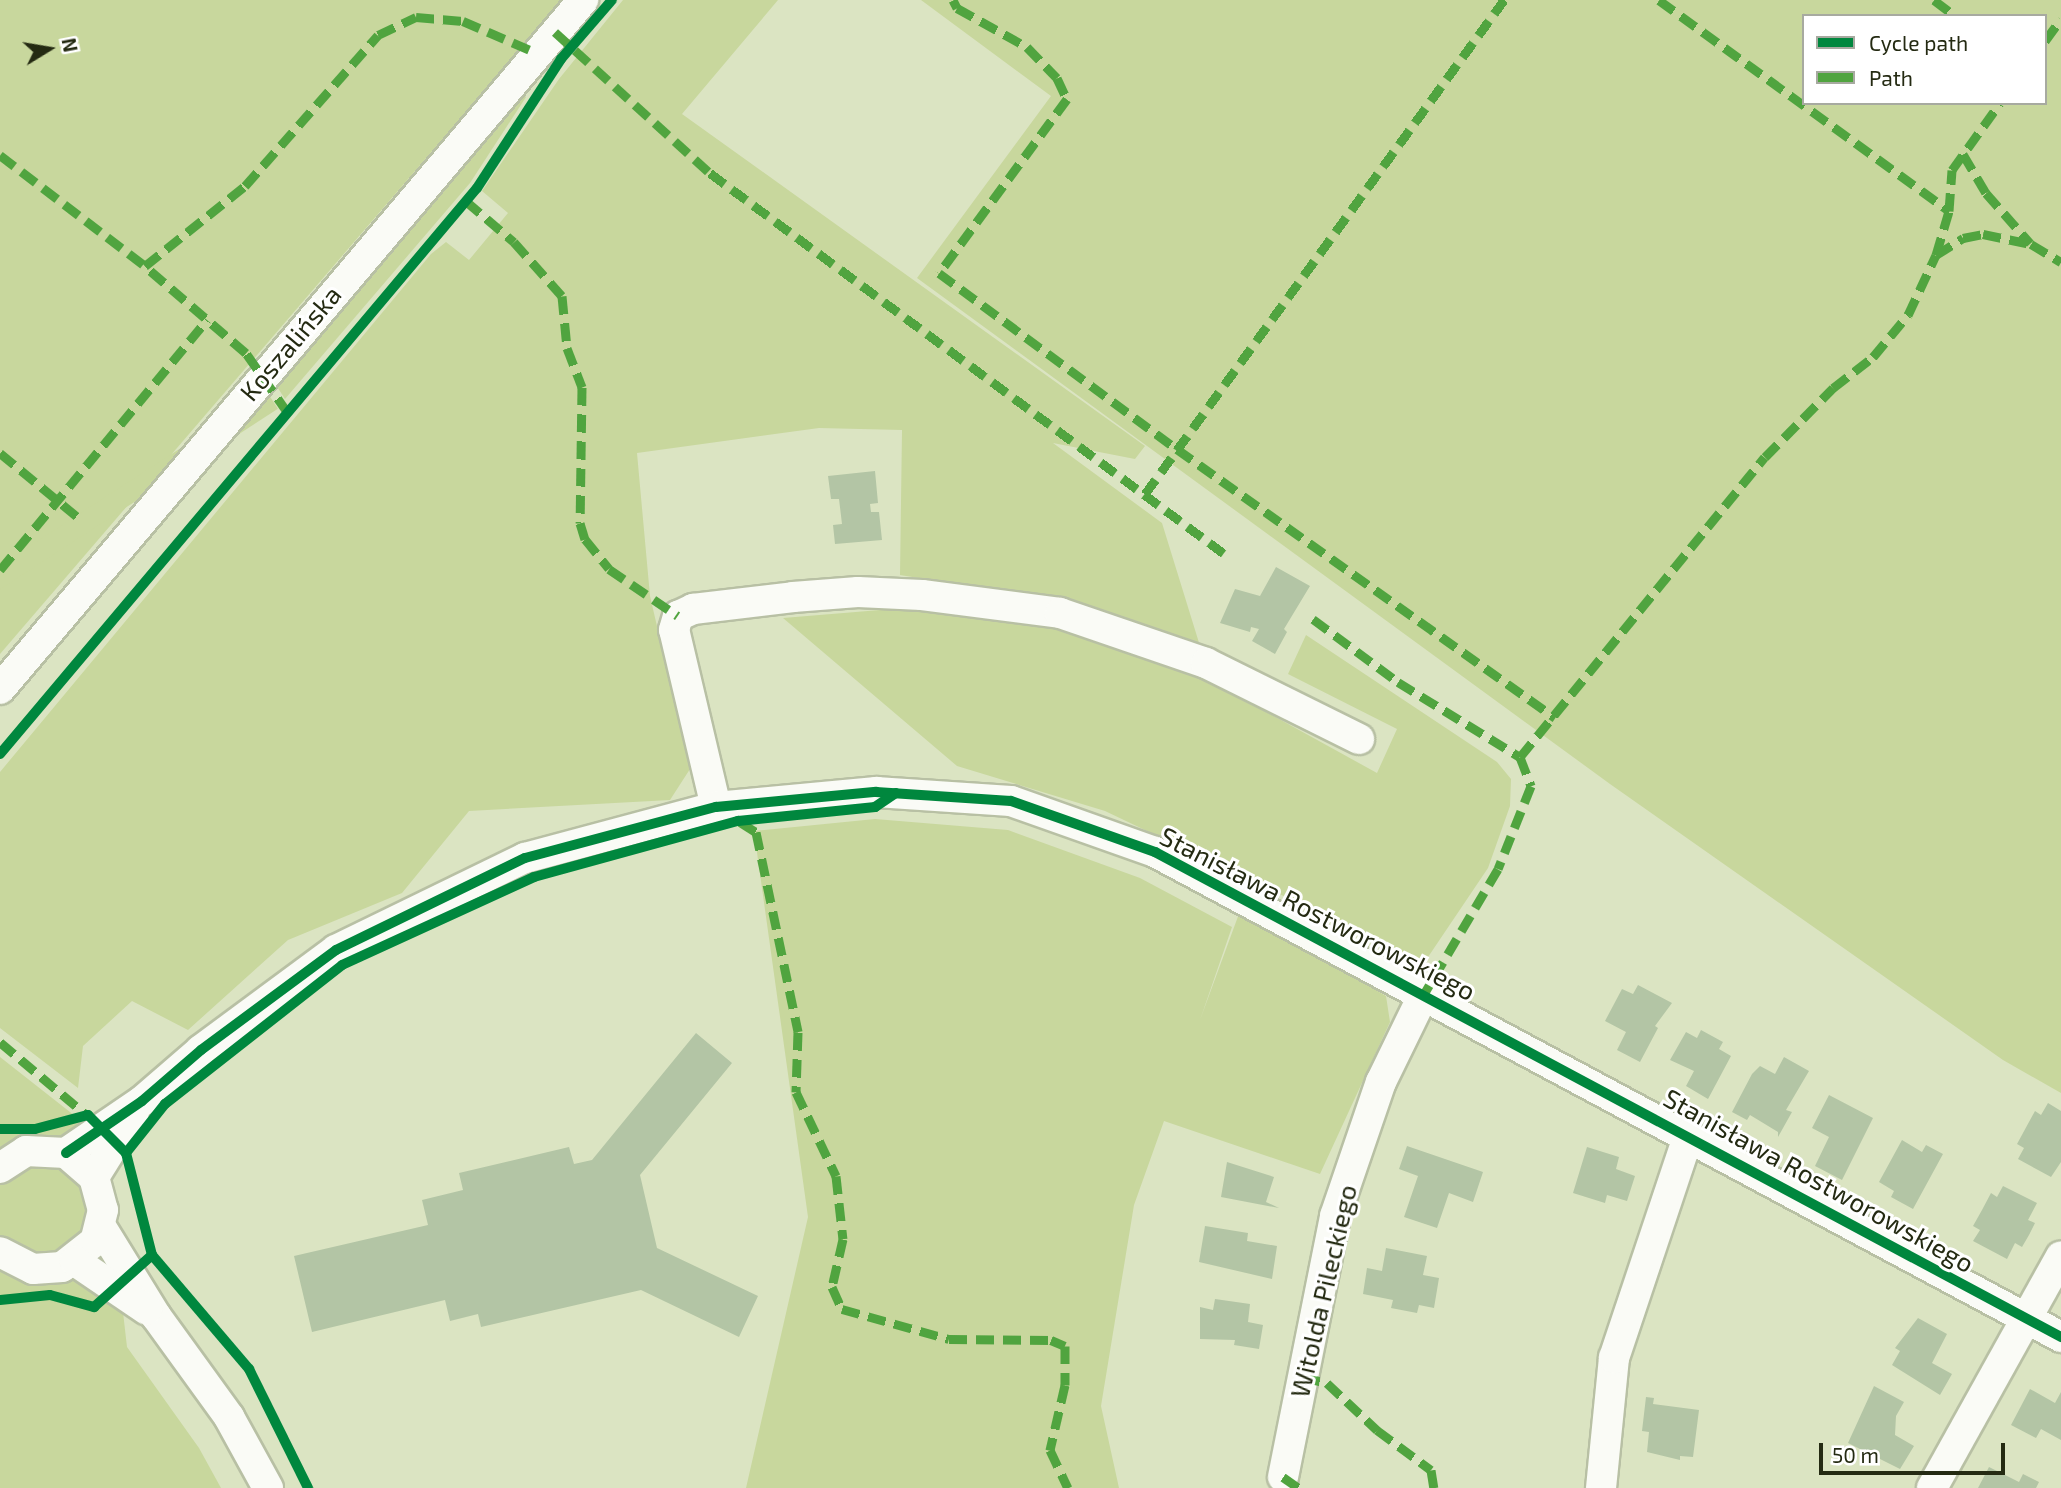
<!DOCTYPE html>
<html>
<head>
<meta charset="utf-8">
<style>
  body { margin:0 }
  #map { position:relative; width:2061px; height:1488px; overflow:hidden; background:#dbe4c2; font-family:"Exo 2",sans-serif }
  div>[style] { position:absolute }
  [style*='--x'] { left:calc(var(--x)*1px); top:calc(var(--y)*1px); width:calc(var(--w)*1px); rotate:calc(var(--a)*1deg) }
  .green>* { inset:0; background:#c8d79d; transform-origin:0 0 }
  .building>* { inset:0; background:#b3c5a5 }
  .roads { filter:drop-shadow(2px 0 #b8c0a4) drop-shadow(-2px 0 #b8c0a4) drop-shadow(0 2px #b8c0a4) drop-shadow(0 -2px #b8c0a4) }
  .minor>* { height:30px; margin:-15px; padding:0 15px; transform-origin:15px; border-radius:15px; background:#fafbf6 }
  .quiet>* { height:9px; margin-top:-4.5px; transform-origin:0; background:repeating-linear-gradient(90deg,#50a43f 0 18px,transparent 0 27px) }
  .cycleway>* { height:10px; margin:-5px; padding:0 5px; transform-origin:5px; border-radius:5px; background:#00873e }
  span { translate:-50% -50%; white-space:nowrap; text-align:center; line-height:1.15; -webkit-text-stroke:6px #fff; paint-order:stroke }
  .street-label { font-size:26px; color:#242a12 }
  .legend { position:absolute; left:1802px; top:14px; width:245px; height:91px; box-sizing:border-box; background:#fff; border:2px solid #a7aaa0; margin:0; padding:9px 12px; list-style:none; font-size:21px; color:#242a12 }
  .legend li { display:flex; align-items:center; gap:14px; height:35px }
  .legend b { width:35px; border:2px solid #a7aaa0 }
  .north { position:absolute; left:14px; top:14px; width:70px; height:70px; -webkit-text-stroke:5px #fff; paint-order:stroke; rotate:79deg; font-size:19px; font-weight:700; line-height:28px; text-align:center; color:#242a12 }
  .north::after { content:''; display:block; margin:auto; width:24px; height:32px; background:#242a12; clip-path:polygon(50% 0,100% 100%,50% 72%,0 100%) }
  .scale { position:absolute; left:1819px; top:1443px; width:186px; height:32px; box-sizing:border-box; border:4px solid #242a12; border-top:0; padding-left:9px; font-size:21px; line-height:24px; white-space:nowrap; color:#242a12; -webkit-text-stroke:5px #fff; paint-order:stroke }
</style>
</head>
<body>
<div id="map">
  <div class="green">
    <div style="clip-path:polygon(0 0,562px 0,0 654px)"></div>
    <div style="clip-path:polygon(623px 0,778px 0,682px 114px,1145px 446px,1135px 459px,1053px 443px,1162px 523px,1200px 646px,1055px 600px,900px 575px,902px 430px,819px 428px,637px 453px,650px 596px,690px 769px,670px 800px,469px 811px,402px 893px,288px 940px,188px 1030px,132px 1001px,83px 1046px,78px 1088px,0 1028px,0 772px,431px 254px,446px 242px,469px 260px,508px 213px,482px 191px,559px 79px)"></div>
    <div style="clip-path:polygon(evenodd,921px 0,2061px 0,2061px 1093px,2003px 1060px,1610px 784px,917px 278px,1051px 96px,921px 0,1804px 16px,2045px 16px,2045px 103px,1804px 103px,1804px 16px)"></div>
    <div style="clip-path:polygon(522px 93px,526px 97px,470px 183px,285px 399px,274px 382px)"></div>
    <div style="left:267px;top:392px;width:20px;height:414px;rotate:57deg"></div>
    <div style="clip-path:polygon(904px 608px,1007px 618px,1069px 632px,1190px 670px,1377px 773px,1397px 729px,1288px 674px,1306px 635px,1497px 762px,1511px 779px,1510px 806px,1488px 868px,1424px 963px,1105px 811px,957px 766px,783px 618px)"></div>
    <div style="clip-path:polygon(875px 819px,1008px 830px,1140px 878px,1232px 927px,1200px 1020px,1240px 911px,1386px 996px,1390px 1022px,1320px 1174px,1164px 1121px,1134px 1205px,1101px 1406px,1119px 1488px,746px 1488px,808px 1217px,754px 831px)"></div>
    <div style="clip-path:polygon(0 1057px,103px 1138px,127px 1347px,199px 1448px,221px 1488px,0 1488px)"></div>
  </div>
  <div class="building">
    <div style="clip-path:polygon(875px 471px,878px 503px,870px 504px,871px 512px,879px 512px,882px 540px,835px 544px,833px 525px,842px 524px,839px 499px,831px 499px,828px 476px)"></div>
    <div style="clip-path:polygon(1276px 567px,1310px 586px,1284px 629px,1287px 632px,1275px 654px,1252px 641px,1259px 629px,1251px 627px,1250px 632px,1220px 623px,1235px 589px,1260px 596px)"></div>
    <div style="clip-path:polygon(1638px 985px,1672px 1003px,1655px 1026px,1658px 1028px,1640px 1062px,1617px 1050px,1626px 1032px,1605px 1021px,1622px 989px,1633px 994px)"></div>
    <div style="clip-path:polygon(1701px 1030px,1723px 1042px,1719px 1049px,1731px 1056px,1708px 1099px,1686px 1086px,1694px 1071px,1670px 1060px,1686px 1032px,1697px 1038px)"></div>
    <div style="clip-path:polygon(696px 1033px,732px 1063px,640px 1175px,657px 1248px,758px 1296px,739px 1337px,641px 1290px,481px 1327px,478px 1314px,450px 1321px,445px 1300px,312px 1332px,294px 1256px,428px 1225px,422px 1200px,463px 1190px,459px 1173px,569px 1147px,574px 1164px,592px 1160px)"></div>
    <div style="clip-path:polygon(1784px 1057px,1809px 1071px,1786px 1110px,1792px 1112px,1778px 1137px,1778px 1132px,1750px 1115px,1747px 1120px,1732px 1112px,1752px 1074px,1760px 1066px,1775px 1074px)"></div>
    <div style="clip-path:polygon(1829px 1095px,1873px 1118px,1842px 1180px,1815px 1166px,1829px 1137px,1812px 1128px)"></div>
    <div style="clip-path:polygon(2048px 1103px,2061px 1111px,2061px 1162px,2051px 1177px,2018px 1159px,2024px 1148px,2017px 1144px,2035px 1111px,2041px 1115px)"></div>
    <div style="clip-path:polygon(1902px 1140px,1922px 1152px,1926px 1145px,1943px 1154px,1913px 1209px,1891px 1197px,1894px 1191px,1879px 1182px)"></div>
    <div style="clip-path:polygon(1407px 1146px,1483px 1172px,1473px 1202px,1449px 1193px,1437px 1228px,1404px 1217px,1418px 1176px,1399px 1169px)"></div>
    <div style="clip-path:polygon(1587px 1147px,1619px 1157px,1616px 1169px,1635px 1176px,1627px 1201px,1607px 1195px,1605px 1203px,1573px 1193px)"></div>
    <div style="clip-path:polygon(1227px 1162px,1274px 1177px,1266px 1202px,1279px 1208px,1221px 1197px)"></div>
    <div style="clip-path:polygon(2003px 1186px,2037px 1203px,2028px 1220px,2035px 1223px,2029px 1235px,2022px 1247px,2015px 1243px,2007px 1259px,1973px 1241px,1980px 1230px,1973px 1226px,1982px 1210px,1991px 1193px,1997px 1197px)"></div>
    <div style="clip-path:polygon(1205px 1226px,1248px 1233px,1247px 1241px,1277px 1246px,1272px 1279px,1199px 1262px)"></div>
    <div style="clip-path:polygon(1386px 1248px,1427px 1256px,1423px 1275px,1439px 1278px,1434px 1308px,1419px 1305px,1417px 1313px,1391px 1308px,1393px 1300px,1363px 1294px,1367px 1268px,1382px 1271px)"></div>
    <div style="clip-path:polygon(1215px 1299px,1250px 1304px,1248px 1322px,1263px 1325px,1259px 1349px,1234px 1345px,1235px 1340px,1200px 1339px,1200px 1307px,1213px 1310px)"></div>
    <div style="clip-path:polygon(1918px 1318px,1947px 1334px,1932px 1363px,1952px 1374px,1940px 1395px,1892px 1365px,1900px 1351px,1895px 1348px)"></div>
    <div style="clip-path:polygon(1874px 1386px,1904px 1402px,1896px 1416px,1895px 1435px,1914px 1446px,1900px 1469px,1848px 1443px)"></div>
    <div style="clip-path:polygon(2030px 1389px,2055px 1403px,2061px 1392px,2061px 1440px,2041px 1429px,2036px 1438px,2011px 1425px)"></div>
    <div style="clip-path:polygon(1646px 1397px,1654px 1398px,1653px 1404px,1699px 1410px,1693px 1457px,1680px 1456px,1680px 1460px,1647px 1452px,1649px 1432px,1642px 1431px)"></div>
    <div style="clip-path:polygon(1989px 1467px,2019px 1482px,2023px 1474px,2039px 1482px,2036px 1488px,1978px 1488px)"></div>
  </div>
  <div class="roads">
    <div class="minor">
      <div style="--x:0;--y:689;--w:903;--a:-49.76"></div>
      <div style="--x:716;--y:807;--w:182;--a:-103.3"></div>
      <div style="--x:674;--y:630;--w:15;--a:-74"></div>
      <div style="--x:678;--y:616;--w:17;--a:-25"></div>
      <div style="--x:693;--y:609;--w:101;--a:-6.8"></div>
      <div style="--x:793;--y:597;--w:65;--a:-4.4"></div>
      <div style="--x:858;--y:592;--w:64;--a:2.7"></div>
      <div style="--x:922;--y:595;--w:139;--a:7.4"></div>
      <div style="--x:1060;--y:613;--w:154;--a:18.9"></div>
      <div style="--x:1206;--y:663;--w:171;--a:26.4"></div>
      <div style="--x:66;--y:1153;--w:92;--a:-34.4"></div>
      <div style="--x:142;--y:1101;--w:78;--a:-40.8"></div>
      <div style="--x:201;--y:1050;--w:168;--a:-36.5"></div>
      <div style="--x:336;--y:950;--w:210;--a:-26"></div>
      <div style="--x:525;--y:858;--w:198;--a:-15"></div>
      <div style="--x:716;--y:807;--w:161;--a:-5.4"></div>
      <div style="--x:876;--y:792;--w:135;--a:3.8"></div>
      <div style="--x:1011;--y:801;--w:153;--a:19.5"></div>
      <div style="--x:1155;--y:852;--w:1028;--a:28.16"></div>
      <div style="--x:0;--y:1168;--w:31;--a:-33"></div>
      <div style="--x:26;--y:1151;--w:40;--a:2.9"></div>
      <div style="--x:66;--y:1153;--w:37;--a:41"></div>
      <div style="--x:94;--y:1177;--w:34;--a:75"></div>
      <div style="--x:103;--y:1210;--w:32;--a:104"></div>
      <div style="--x:95;--y:1241;--w:42;--a:141.8"></div>
      <div style="--x:62;--y:1267;--w:29;--a:176"></div>
      <div style="--x:33;--y:1269;--w:37;--a:-153"></div>
      <div style="--x:94;--y:1177;--w:75;--a:-58"></div>
      <div style="--x:101;--y:1227;--w:105;--a:58.3"></div>
      <div style="--x:156;--y:1316;--w:125;--a:54.1"></div>
      <div style="--x:229;--y:1417;--w:81;--a:61.2"></div>
      <div style="--x:75;--y:1261;--w:87;--a:34.2"></div>
      <div style="--x:1283;--y:1477;--w:266;--a:-78.7"></div>
      <div style="--x:1335;--y:1216;--w:142;--a:-71.1"></div>
      <div style="--x:1381;--y:1082;--w:98;--a:-64"></div>
      <div style="--x:1601;--y:1488;--w:131;--a:-84.3"></div>
      <div style="--x:1614;--y:1358;--w:236;--a:-71.5"></div>
      <div style="--x:1932;--y:1488;--w:265;--a:-60.9"></div>
    </div>
  </div>
  <div class="quiet">
    <div style="--x:953;--y:0;--w:9;--a:63"></div>
    <div style="--x:957;--y:8;--w:80;--a:29.1"></div>
    <div style="--x:1027;--y:47;--w:43;--a:45.9"></div>
    <div style="--x:1057;--y:78;--w:23;--a:65"></div>
    <div style="--x:1067;--y:99;--w:216;--a:126.3"></div>
    <div style="--x:939;--y:273;--w:296;--a:36.5"></div>
    <div style="--x:1177;--y:449;--w:464;--a:35.4"></div>
    <div style="--x:1659;--y:0;--w:359;--a:36"></div>
    <div style="--x:1934;--y:0;--w:26;--a:37"></div>
    <div style="--x:555;--y:32;--w:210;--a:42.3"></div>
    <div style="--x:710;--y:173;--w:642;--a:36.51"></div>
    <div style="--x:2045;--y:41;--w:27;--a:-54"></div>
    <div style="--x:1963;--y:154;--w:45;--a:59.5"></div>
    <div style="--x:1986;--y:193;--w:67;--a:48.7"></div>
    <div style="--x:0;--y:155;--w:183;--a:37.4"></div>
    <div style="--x:466;--y:201;--w:63;--a:40.5"></div>
    <div style="--x:514;--y:242;--w:72;--a:48.4"></div>
    <div style="--x:562;--y:296;--w:52;--a:84.5"></div>
    <div style="--x:567;--y:348;--w:42;--a:69"></div>
    <div style="--x:582;--y:387;--w:136;--a:90.8"></div>
    <div style="--x:580;--y:523;--w:17;--a:73"></div>
    <div style="--x:585;--y:539;--w:38;--a:51"></div>
    <div style="--x:609;--y:569;--w:83;--a:34.3"></div>
    <div style="--x:1936;--y:255;--w:32;--a:-32"></div>
    <div style="--x:1963;--y:238;--w:20;--a:-11"></div>
    <div style="--x:1983;--y:234;--w:49;--a:11.8"></div>
    <div style="--x:2031;--y:244;--w:35;--a:31"></div>
    <div style="--x:288;--y:413;--w:73;--a:-125"></div>
    <div style="--x:246;--y:353;--w:133;--a:-139.3"></div>
    <div style="--x:145;--y:266;--w:128;--a:-38.7"></div>
    <div style="--x:245;--y:186;--w:201;--a:-48.6"></div>
    <div style="--x:378;--y:35;--w:42;--a:-25.3"></div>
    <div style="--x:416;--y:17;--w:47;--a:4.9"></div>
    <div style="--x:463;--y:21;--w:81;--a:23.4"></div>
    <div style="--x:0;--y:453;--w:104;--a:39.5"></div>
    <div style="--x:1145;--y:494;--w:611;--a:-53.99"></div>
    <div style="--x:0;--y:570;--w:325;--a:-50.4"></div>
    <div style="--x:1313;--y:619;--w:106;--a:36.5"></div>
    <div style="--x:1398;--y:682;--w:143;--a:31.6"></div>
    <div style="--x:1520;--y:757;--w:31;--a:69"></div>
    <div style="--x:1531;--y:786;--w:89;--a:111.7"></div>
    <div style="--x:1498;--y:869;--w:145;--a:120.6"></div>
    <div style="--x:1520;--y:757;--w:387;--a:-50.8"></div>
    <div style="--x:1765;--y:457;--w:97;--a:-45.4"></div>
    <div style="--x:1833;--y:388;--w:51;--a:-37.8"></div>
    <div style="--x:1873;--y:357;--w:55;--a:-50.2"></div>
    <div style="--x:1908;--y:315;--w:66;--a:-65"></div>
    <div style="--x:1936;--y:255;--w:46;--a:-73.5"></div>
    <div style="--x:1949;--y:211;--w:41;--a:-85.8"></div>
    <div style="--x:1952;--y:170;--w:82;--a:-54.4"></div>
    <div style="--x:740;--y:822;--w:19;--a:32"></div>
    <div style="--x:756;--y:832;--w:204;--a:78.1"></div>
    <div style="--x:798;--y:1032;--w:60;--a:91.9"></div>
    <div style="--x:796;--y:1092;--w:93;--a:64.5"></div>
    <div style="--x:836;--y:1176;--w:63;--a:83.7"></div>
    <div style="--x:843;--y:1239;--w:49;--a:102.9"></div>
    <div style="--x:832;--y:1287;--w:24;--a:66"></div>
    <div style="--x:842;--y:1309;--w:111;--a:15.7"></div>
    <div style="--x:949;--y:1339;--w:102;--a:0.6"></div>
    <div style="--x:1051;--y:1340;--w:15;--a:23"></div>
    <div style="--x:1065;--y:1346;--w:39;--a:90"></div>
    <div style="--x:1065;--y:1385;--w:67;--a:103"></div>
    <div style="--x:1050;--y:1450;--w:42;--a:64.7"></div>
    <div style="--x:0;--y:1042;--w:115;--a:40.1"></div>
    <div style="--x:1302;--y:1377;--w:26;--a:13"></div>
    <div style="--x:1327;--y:1383;--w:69;--a:43.2"></div>
    <div style="--x:1377;--y:1430;--w:67;--a:36.5"></div>
    <div style="--x:1431;--y:1470;--w:18;--a:81"></div>
    <div style="--x:1283;--y:1477;--w:19;--a:35"></div>
  </div>
  <div class="cycleway">
    <div style="--x:0;--y:754;--w:740;--a:-49.88"></div>
    <div style="--x:477;--y:188;--w:154;--a:-56.9"></div>
    <div style="--x:561;--y:59;--w:78;--a:-49.2"></div>
    <div style="--x:0;--y:1129;--w:35;--a:0"></div>
    <div style="--x:35;--y:1129;--w:55;--a:-14.8"></div>
    <div style="--x:88;--y:1115;--w:54;--a:45"></div>
    <div style="--x:126;--y:1153;--w:105;--a:75.7"></div>
    <div style="--x:152;--y:1255;--w:150;--a:49.6"></div>
    <div style="--x:249;--y:1369;--w:133;--a:63.6"></div>
    <div style="--x:66;--y:1153;--w:92;--a:-34.4"></div>
    <div style="--x:142;--y:1101;--w:78;--a:-40.8"></div>
    <div style="--x:201;--y:1050;--w:168;--a:-36.5"></div>
    <div style="--x:336;--y:950;--w:210;--a:-26"></div>
    <div style="--x:525;--y:858;--w:198;--a:-15"></div>
    <div style="--x:716;--y:807;--w:161;--a:-5.4"></div>
    <div style="--x:876;--y:792;--w:135;--a:3.8"></div>
    <div style="--x:1011;--y:801;--w:153;--a:19.5"></div>
    <div style="--x:1155;--y:852;--w:1028;--a:28.16"></div>
    <div style="--x:126;--y:1153;--w:63;--a:-51.5"></div>
    <div style="--x:165;--y:1104;--w:225;--a:-38.1"></div>
    <div style="--x:342;--y:965;--w:211;--a:-24.6"></div>
    <div style="--x:534;--y:877;--w:212;--a:-15.4"></div>
    <div style="--x:738;--y:821;--w:138;--a:-5.8"></div>
    <div style="--x:875;--y:807;--w:25;--a:-34"></div>
    <div style="--x:0;--y:1300;--w:50;--a:-5.7"></div>
    <div style="--x:50;--y:1295;--w:46;--a:15.3"></div>
    <div style="--x:94;--y:1307;--w:78;--a:-41.9"></div>
  </div>
  <div class="street-label">
    <span style="left:290px;top:343px;rotate:-50deg">Koszalińska</span>
    <span style="left:1318px;top:913px;rotate:27deg">Stanisława Rostworowskiego</span>
    <span style="left:1819px;top:1180px;rotate:29deg">Stanisława Rostworowskiego</span>
    <span style="left:1323px;top:1291px;rotate:-77deg">Witolda Pileckiego</span>
  </div>
  <ul class="legend">
  <li><b style="height:9px;background:#00873e"></b>Cycle path</li>
  <li><b style="height:9px;background:#50a43f"></b>Path</li>
  </ul>
  <div class="north">N</div>
  <div class="scale">50 m</div>
</div>
</body>
</html>
